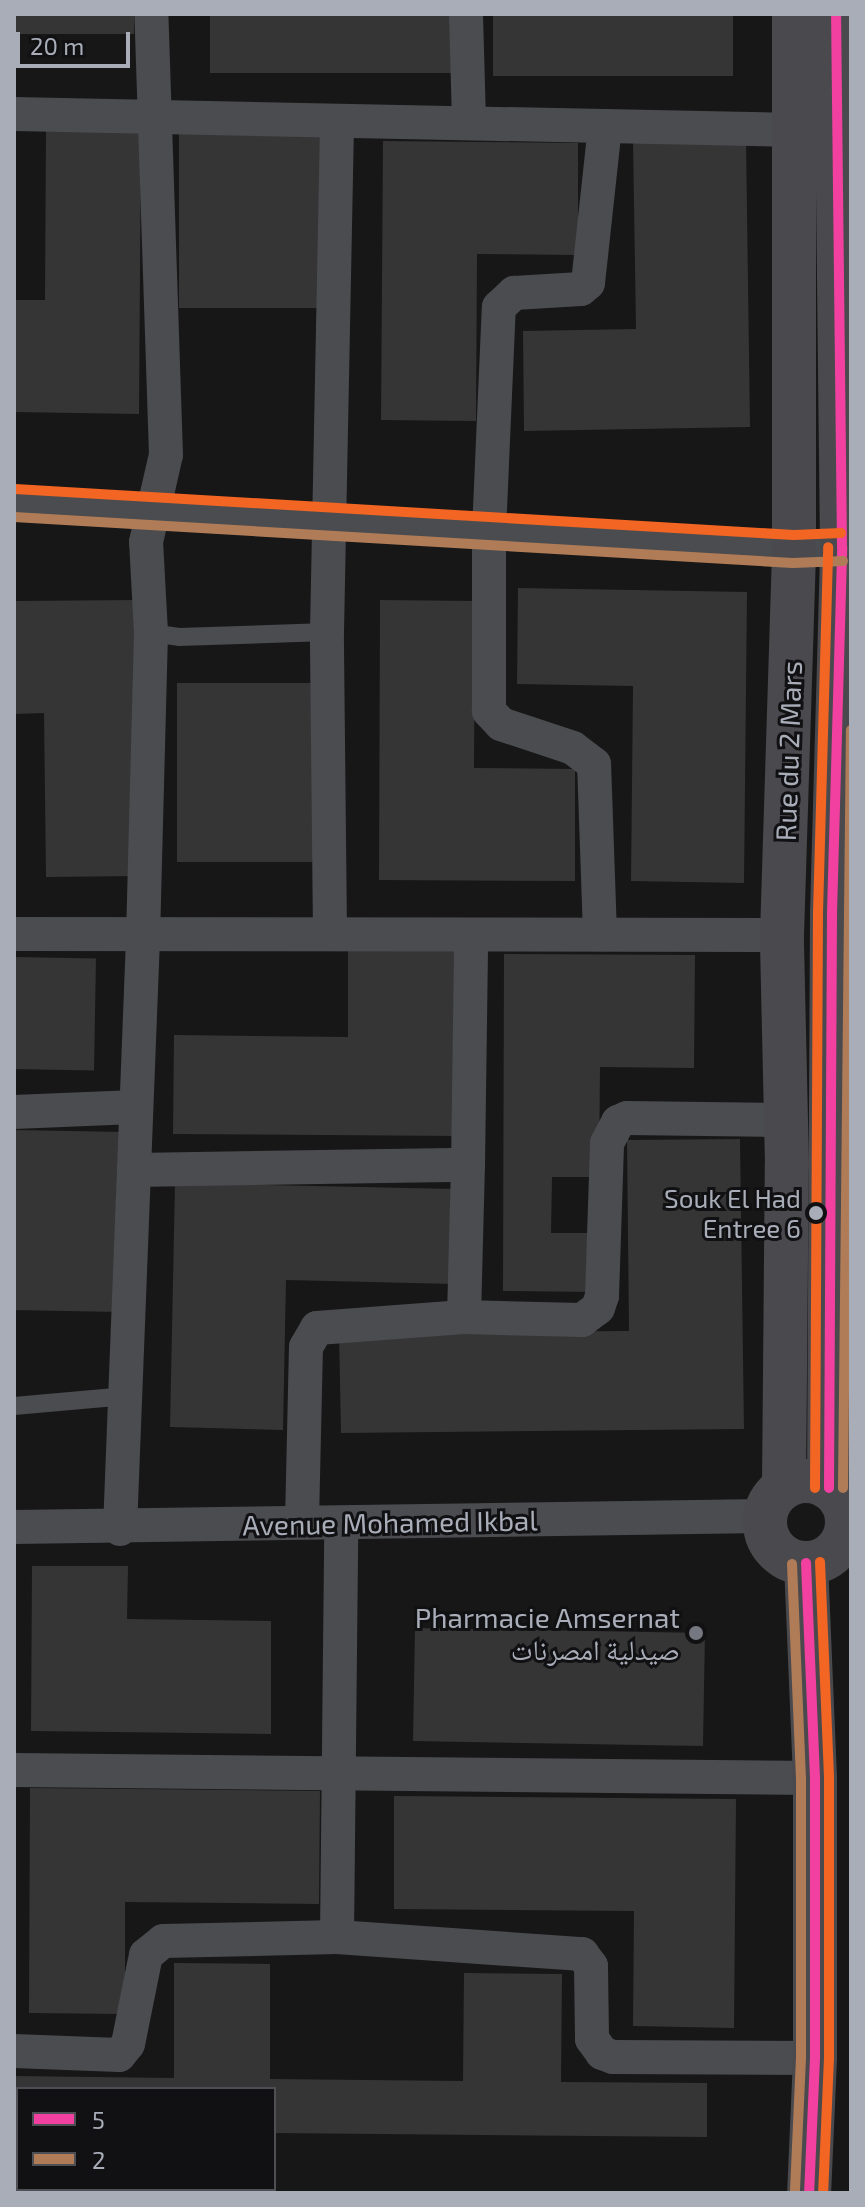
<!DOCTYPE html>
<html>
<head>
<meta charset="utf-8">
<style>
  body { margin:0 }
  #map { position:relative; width:865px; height:2207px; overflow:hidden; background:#171717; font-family:"Exo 2","Noto Naskh Arabic",sans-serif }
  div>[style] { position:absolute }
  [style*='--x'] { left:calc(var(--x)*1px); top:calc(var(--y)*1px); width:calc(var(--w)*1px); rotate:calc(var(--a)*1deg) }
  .building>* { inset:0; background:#353536; transform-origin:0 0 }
  .lane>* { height:18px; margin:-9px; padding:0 9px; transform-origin:9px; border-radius:9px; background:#4b4c50 }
  .street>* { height:34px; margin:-17px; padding:0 17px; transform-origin:17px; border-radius:17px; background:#4b4c50 }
  .secondary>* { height:44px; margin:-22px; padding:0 22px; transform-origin:22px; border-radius:22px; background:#4a4a4e }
  .secondary>.ring { margin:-22px; padding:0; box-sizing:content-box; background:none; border:44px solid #4a4a4e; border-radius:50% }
  .bus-1>* { height:10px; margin:-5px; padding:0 5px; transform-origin:5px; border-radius:5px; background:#f240a1 }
  .bus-2>* { height:10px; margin:-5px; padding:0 5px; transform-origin:5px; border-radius:5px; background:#b07c57 }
  .bus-3>* { height:10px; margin:-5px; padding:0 5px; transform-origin:5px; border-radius:5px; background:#f26522 }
  .dots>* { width:22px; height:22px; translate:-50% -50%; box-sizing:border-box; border:4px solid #111113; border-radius:50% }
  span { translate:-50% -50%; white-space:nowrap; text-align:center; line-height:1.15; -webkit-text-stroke:6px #111113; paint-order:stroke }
  .bus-label { font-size:26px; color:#a8adb8 }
  .right { translate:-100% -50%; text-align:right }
  .street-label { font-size:28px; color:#a8adb8 }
  .poi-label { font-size:28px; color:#a8adb8 }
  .frame { position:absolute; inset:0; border:16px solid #a8adb8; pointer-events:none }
  .legend { position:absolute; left:16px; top:2087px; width:260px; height:104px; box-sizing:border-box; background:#111113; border:2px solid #4d4f55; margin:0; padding:10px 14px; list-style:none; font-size:24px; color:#a8adb8 }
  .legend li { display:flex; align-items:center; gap:16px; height:40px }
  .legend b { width:40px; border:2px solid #4d4f55 }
  .scale { position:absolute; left:16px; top:32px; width:114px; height:36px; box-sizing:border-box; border:4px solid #a8adb8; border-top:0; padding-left:10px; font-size:24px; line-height:28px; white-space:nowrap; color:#a8adb8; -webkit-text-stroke:6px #111113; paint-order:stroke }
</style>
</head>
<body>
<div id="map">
  <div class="building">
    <div style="left:14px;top:14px;width:120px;height:20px"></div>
    <div style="left:210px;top:14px;width:245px;height:59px"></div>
    <div style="left:493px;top:14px;width:240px;height:62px"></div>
    <div style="clip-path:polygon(46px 128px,141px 129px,139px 414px,14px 412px,14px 300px,45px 300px)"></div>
    <div style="left:179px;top:129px;width:141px;height:179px"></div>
    <div style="clip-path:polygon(746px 139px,750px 427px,524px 431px,523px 331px,636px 329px,633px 140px)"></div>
    <div style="clip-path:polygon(383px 141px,578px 143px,578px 255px,477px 254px,476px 421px,381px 420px)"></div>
    <div style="clip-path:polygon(518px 588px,747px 592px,744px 883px,631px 881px,633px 686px,517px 684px)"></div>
    <div style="clip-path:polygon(138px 600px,141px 876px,46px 877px,44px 713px,14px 714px,14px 601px)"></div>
    <div style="clip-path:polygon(380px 600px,475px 601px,474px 768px,575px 769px,575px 881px,379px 880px)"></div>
    <div style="left:177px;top:683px;width:141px;height:179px"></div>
    <div style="clip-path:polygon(348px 942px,461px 943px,460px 1136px,173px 1134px,174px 1035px,348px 1037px)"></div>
    <div style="clip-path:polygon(504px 954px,695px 955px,694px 1068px,600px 1067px,599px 1177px,552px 1177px,551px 1233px,596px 1233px,596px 1292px,503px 1291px)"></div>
    <div style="left:14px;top:957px;width:82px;height:112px;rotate:1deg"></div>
    <div style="left:14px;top:1130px;width:110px;height:180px;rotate:1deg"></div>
    <div style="clip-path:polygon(740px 1139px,744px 1429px,341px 1433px,339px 1333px,629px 1331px,627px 1140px)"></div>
    <div style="clip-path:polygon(175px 1183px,456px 1189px,454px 1284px,286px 1280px,283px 1430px,170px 1427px)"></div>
    <div style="clip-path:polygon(32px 1566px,128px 1566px,127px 1619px,271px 1621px,271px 1734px,31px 1731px)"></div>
    <div style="left:415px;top:1628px;width:290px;height:113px;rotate:1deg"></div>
    <div style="clip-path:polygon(30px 1788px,320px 1791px,319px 1904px,125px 1902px,125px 2014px,29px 2013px)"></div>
    <div style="clip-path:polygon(394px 1796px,736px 1799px,734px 2028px,633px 2026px,634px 1911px,394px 1909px)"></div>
    <div style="clip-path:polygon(174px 1963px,270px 1964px,270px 2079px,463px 2081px,464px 1973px,562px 1974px,561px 2082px,707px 2083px,707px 2137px,274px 2133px,274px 2089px,18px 2089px,14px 2131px,14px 2076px,174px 2078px)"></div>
  </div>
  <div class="lane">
    <div style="--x:151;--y:633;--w:28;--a:8"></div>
    <div style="--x:179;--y:637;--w:148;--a:-1.9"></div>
    <div style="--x:14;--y:1406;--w:113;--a:-5.1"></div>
  </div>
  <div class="street">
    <div style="--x:466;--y:14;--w:109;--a:88.4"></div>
    <div style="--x:14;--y:114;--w:783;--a:1.17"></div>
    <div style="--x:14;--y:503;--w:781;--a:3.38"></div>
    <div style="--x:794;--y:549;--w:57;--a:-2"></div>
    <div style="--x:330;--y:933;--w:301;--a:-90.6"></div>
    <div style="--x:327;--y:632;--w:508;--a:-88.87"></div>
    <div style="--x:14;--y:934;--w:768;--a:0.07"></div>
    <div style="--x:600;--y:934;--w:170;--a:-92"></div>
    <div style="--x:594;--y:764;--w:26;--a:-143"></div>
    <div style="--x:573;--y:748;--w:76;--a:-161.6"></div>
    <div style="--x:501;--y:724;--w:18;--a:-133"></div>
    <div style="--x:489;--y:711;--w:179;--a:-90"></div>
    <div style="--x:489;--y:532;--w:225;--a:-87.5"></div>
    <div style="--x:499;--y:307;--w:21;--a:-43"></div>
    <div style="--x:514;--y:293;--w:67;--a:-3.4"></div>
    <div style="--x:581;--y:289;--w:9;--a:-41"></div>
    <div style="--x:588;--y:283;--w:158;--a:-83.8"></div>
    <div style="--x:14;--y:1112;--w:121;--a:-2.4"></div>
    <div style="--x:134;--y:1170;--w:334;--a:-0.9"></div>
    <div style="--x:468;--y:1165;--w:228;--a:-89.2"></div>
    <div style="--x:464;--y:1317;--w:152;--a:-88.5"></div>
    <div style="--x:302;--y:1522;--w:175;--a:-88.7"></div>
    <div style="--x:306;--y:1347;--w:22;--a:-60"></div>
    <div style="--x:317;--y:1328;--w:147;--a:-4.3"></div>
    <div style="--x:464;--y:1317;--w:118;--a:1.5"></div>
    <div style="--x:582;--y:1320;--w:20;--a:-37"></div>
    <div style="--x:598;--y:1308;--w:13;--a:-72"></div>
    <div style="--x:602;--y:1296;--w:153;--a:-88.1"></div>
    <div style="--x:607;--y:1143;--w:24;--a:-62"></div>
    <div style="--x:618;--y:1122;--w:10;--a:-24"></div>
    <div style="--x:627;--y:1118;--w:158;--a:0.7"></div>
    <div style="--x:14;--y:1527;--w:752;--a:-0.84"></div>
    <div style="--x:120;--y:1529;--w:591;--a:-87.77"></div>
    <div style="--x:143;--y:938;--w:305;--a:-88.5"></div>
    <div style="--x:151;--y:633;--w:91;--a:-93.1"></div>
    <div style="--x:146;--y:542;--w:89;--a:-77.1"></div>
    <div style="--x:166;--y:455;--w:441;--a:-91.9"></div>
    <div style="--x:14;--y:1770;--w:801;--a:0.57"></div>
    <div style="--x:337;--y:1937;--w:414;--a:-89.4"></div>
    <div style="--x:14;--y:2051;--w:105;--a:2.2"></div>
    <div style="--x:119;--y:2055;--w:14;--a:-51"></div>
    <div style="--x:128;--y:2044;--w:91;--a:-78.6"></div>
    <div style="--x:146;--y:1955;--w:22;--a:-39"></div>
    <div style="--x:163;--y:1941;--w:174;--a:-1.3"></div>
    <div style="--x:337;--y:1937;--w:246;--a:4"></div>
    <div style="--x:582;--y:1954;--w:15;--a:53"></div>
    <div style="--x:591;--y:1966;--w:73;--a:89.2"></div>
    <div style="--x:592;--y:2039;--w:17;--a:54"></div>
    <div style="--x:602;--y:2053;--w:12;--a:20"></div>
    <div style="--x:613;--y:2057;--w:202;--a:0.3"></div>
  </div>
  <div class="secondary">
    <div class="ring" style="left:765px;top:1481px;width:38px;height:38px"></div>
    <div style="--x:784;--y:1487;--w:323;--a:-89.5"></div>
    <div style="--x:787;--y:1164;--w:229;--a:-91.3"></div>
    <div style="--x:782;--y:935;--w:386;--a:-88.2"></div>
    <div style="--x:794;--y:549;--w:535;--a:-90"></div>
    <div style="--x:829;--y:1488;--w:575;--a:-89.7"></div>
    <div style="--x:832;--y:913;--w:366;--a:-88.4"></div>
    <div style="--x:842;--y:547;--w:533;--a:-90.64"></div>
    <div style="--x:806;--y:1563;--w:215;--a:87.6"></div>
    <div style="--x:815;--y:1778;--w:280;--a:90"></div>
    <div style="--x:815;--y:2058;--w:135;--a:92.5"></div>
  </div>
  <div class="bus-1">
    <div style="--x:829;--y:1488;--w:575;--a:-89.7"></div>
    <div style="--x:832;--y:913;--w:366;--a:-88.4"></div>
    <div style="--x:842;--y:547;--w:533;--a:-90.64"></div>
    <div style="--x:806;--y:1563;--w:215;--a:87.6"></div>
    <div style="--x:815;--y:1778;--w:280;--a:90"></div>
    <div style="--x:815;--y:2058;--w:135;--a:92.5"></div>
  </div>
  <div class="bus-2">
    <div style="--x:14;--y:517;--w:780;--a:3.38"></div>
    <div style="--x:793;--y:563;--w:50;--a:-2.3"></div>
    <div style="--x:843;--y:1488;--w:758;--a:-89.4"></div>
    <div style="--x:792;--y:1564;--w:214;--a:87.6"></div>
    <div style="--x:801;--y:1778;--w:280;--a:90"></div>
    <div style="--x:801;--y:2058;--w:134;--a:92.6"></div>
  </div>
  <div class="bus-3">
    <div style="--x:15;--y:489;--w:780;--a:3.38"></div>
    <div style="--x:794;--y:535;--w:47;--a:-2.4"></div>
    <div style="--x:815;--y:1488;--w:575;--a:-89.7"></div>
    <div style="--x:818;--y:913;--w:366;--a:-88.4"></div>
    <div style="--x:820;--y:1562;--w:216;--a:87.6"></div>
    <div style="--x:829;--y:1778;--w:280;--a:90"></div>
    <div style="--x:829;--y:2058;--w:135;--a:92.5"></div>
  </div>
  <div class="dots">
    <div style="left:816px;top:1213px;background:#a8adb8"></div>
    <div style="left:696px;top:1633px;background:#757880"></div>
  </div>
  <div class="bus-label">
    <span class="right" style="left:801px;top:1213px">Souk El Had<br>Entree 6</span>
  </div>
  <div class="street-label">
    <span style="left:788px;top:751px;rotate:-88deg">Rue du 2 Mars</span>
    <span style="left:390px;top:1522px;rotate:-1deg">Avenue Mohamed Ikbal</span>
  </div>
  <div class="poi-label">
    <span class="right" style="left:680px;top:1633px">Pharmacie Amsernat<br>صيدلية امصرنات</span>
  </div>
  <div class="frame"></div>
  <ul class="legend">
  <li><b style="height:10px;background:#f240a1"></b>5</li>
  <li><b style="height:10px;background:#b07c57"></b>2</li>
  </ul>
  <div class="scale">20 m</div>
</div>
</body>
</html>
